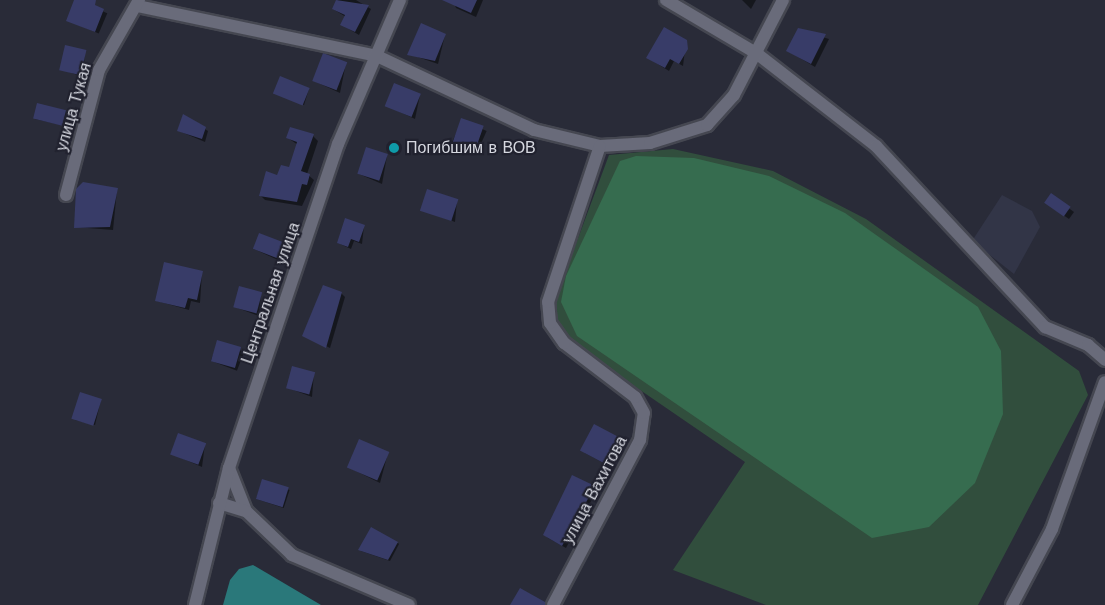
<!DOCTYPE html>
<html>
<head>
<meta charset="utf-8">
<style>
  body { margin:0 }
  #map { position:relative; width:1105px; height:605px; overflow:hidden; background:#292b38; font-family:"Work Sans",sans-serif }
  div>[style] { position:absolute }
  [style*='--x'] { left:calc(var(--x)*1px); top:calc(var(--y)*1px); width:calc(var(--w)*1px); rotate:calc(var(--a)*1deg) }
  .built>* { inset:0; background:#323547 }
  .green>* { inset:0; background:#314e3d }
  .forest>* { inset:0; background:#366c4f }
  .water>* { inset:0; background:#2a787a }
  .shadow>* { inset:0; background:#0007; transform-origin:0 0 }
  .building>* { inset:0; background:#383c68; transform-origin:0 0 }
  .roads { filter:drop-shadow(2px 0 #454751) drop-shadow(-2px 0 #454751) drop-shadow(0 2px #454751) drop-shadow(0 -2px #454751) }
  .minor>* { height:12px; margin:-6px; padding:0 6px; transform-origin:6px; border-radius:6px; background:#696b7a }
  .dots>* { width:16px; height:16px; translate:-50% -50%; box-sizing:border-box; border:3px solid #20212e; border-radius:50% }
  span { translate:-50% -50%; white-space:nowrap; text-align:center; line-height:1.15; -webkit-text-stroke:4.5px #20212e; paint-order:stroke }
  .street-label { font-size:16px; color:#d6d8e0 }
  .poi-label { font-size:16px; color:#d6d8e0 }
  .left { translate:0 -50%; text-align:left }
</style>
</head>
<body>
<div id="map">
  <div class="built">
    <div style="clip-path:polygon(1002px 195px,1032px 211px,1040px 227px,1014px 274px,972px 241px)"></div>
  </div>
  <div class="green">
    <div style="clip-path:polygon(673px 149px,773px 171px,866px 219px,1079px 371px,1088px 395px,978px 605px,766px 605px,673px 570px,745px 462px,573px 344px,556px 322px,554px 303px,609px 155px)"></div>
  </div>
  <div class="forest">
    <div style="clip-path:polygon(636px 156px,694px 158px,769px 176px,845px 213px,978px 307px,1001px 351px,1003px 414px,975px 483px,929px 527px,872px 538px,577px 336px,561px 302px,566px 276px,620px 161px)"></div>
  </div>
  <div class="water">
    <div style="clip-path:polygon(253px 565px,321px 605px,223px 605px,230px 580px,239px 569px)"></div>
  </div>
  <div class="shadow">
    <div style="left:76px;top:0;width:34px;height:22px;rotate:23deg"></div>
    <div style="clip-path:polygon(338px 0,356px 0,371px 9px,359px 35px,342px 25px,346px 17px,333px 9px)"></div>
    <div style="clip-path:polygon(453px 0,483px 0,476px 17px,456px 8px)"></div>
    <div style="clip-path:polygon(742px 0,756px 0,751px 9px)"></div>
    <div style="clip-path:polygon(799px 30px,829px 39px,815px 67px,788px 51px)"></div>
    <div style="clip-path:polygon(445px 35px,438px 64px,409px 54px)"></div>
    <div style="clip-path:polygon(686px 42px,683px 66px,674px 61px,669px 71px,648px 58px)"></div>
    <div style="clip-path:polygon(85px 51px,83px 77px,60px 69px)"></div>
    <div style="clip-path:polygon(346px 63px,340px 93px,314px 81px)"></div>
    <div style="clip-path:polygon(309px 89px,304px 105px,276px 94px)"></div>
    <div style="clip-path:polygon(420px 95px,415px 119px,387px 106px)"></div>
    <div style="clip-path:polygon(66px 111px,66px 126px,35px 119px)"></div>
    <div style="clip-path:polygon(184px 116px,208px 131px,205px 142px,179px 131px)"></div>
    <div style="left:462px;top:120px;width:27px;height:25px;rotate:24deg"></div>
    <div style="clip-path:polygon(313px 136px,318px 141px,307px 174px,314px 180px,302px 206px,265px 200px,261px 196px,290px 169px,298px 145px,288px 138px)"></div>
    <div style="clip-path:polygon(387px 156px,382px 184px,359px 174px)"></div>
    <div style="clip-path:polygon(117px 190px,113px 230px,75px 227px)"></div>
    <div style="clip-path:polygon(1051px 195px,1074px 212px,1069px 219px,1050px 206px)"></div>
    <div style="clip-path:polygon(457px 200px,455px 222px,422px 210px)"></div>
    <div style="clip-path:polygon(364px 226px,362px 244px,354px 241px,351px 249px,338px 243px)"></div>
    <div style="clip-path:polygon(282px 243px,280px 261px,254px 249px)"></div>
    <div style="clip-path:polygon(202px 272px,200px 303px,191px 301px,189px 310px,157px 301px)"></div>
    <div style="clip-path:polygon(341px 293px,345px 297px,330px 348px,306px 336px)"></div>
    <div style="clip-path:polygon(261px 294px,259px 316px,235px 307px)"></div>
    <div style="left:218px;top:342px;width:28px;height:20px;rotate:21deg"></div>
    <div style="clip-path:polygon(314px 373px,312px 397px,288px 388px)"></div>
    <div style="clip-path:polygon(101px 400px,95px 425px,75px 420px)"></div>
    <div style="clip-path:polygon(619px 439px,622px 443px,609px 466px,585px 453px)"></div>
    <div style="clip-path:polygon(205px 444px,202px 467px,172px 454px)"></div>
    <div style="clip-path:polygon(388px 453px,380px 483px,348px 467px)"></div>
    <div style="left:262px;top:481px;width:29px;height:19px;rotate:18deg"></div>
    <div style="clip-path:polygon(594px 487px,597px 490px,566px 548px,548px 538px,545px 535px)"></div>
    <div style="clip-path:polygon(399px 544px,390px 561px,361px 551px,398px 543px)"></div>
  </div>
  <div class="building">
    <div style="clip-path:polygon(74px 0,96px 0,95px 5px,104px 9px,95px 32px,66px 21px)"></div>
    <div style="clip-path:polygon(336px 0,369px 5px,355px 32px,340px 25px,345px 15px,332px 9px)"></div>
    <div style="clip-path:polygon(442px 0,477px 0,471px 13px)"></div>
    <div style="clip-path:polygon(421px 23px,446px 34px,435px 61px,407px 55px)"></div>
    <div style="clip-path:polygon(664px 27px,687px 40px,688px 49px,679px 64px,670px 59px,665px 68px,646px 58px)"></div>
    <div style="clip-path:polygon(798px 28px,826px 34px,811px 64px,786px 51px)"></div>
    <div style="left:65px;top:45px;width:22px;height:26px;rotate:13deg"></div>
    <div style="left:323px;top:53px;width:26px;height:30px;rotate:21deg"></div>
    <div style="left:280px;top:76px;width:32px;height:19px;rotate:22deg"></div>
    <div style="left:394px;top:83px;width:29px;height:25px;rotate:22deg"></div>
    <div style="left:37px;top:103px;width:30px;height:16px;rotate:14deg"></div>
    <div style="clip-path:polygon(183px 114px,206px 127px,202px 139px,177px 131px)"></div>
    <div style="left:461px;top:118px;width:24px;height:27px;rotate:19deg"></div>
    <div style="clip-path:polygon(290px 127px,314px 134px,301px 171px,310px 174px,307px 185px,302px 184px,297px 202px,259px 196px,266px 171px,277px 175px,281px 165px,289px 167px,297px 142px,286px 138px)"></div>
    <div style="left:366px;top:147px;width:23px;height:28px;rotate:18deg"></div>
    <div style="clip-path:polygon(83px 182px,118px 188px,110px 227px,74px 228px,76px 189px)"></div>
    <div style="left:427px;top:189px;width:33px;height:23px;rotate:18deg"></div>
    <div style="left:1051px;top:193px;width:24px;height:12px;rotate:35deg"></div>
    <div style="clip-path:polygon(345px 218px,365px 225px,359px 242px,351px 239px,348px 247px,337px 243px)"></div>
    <div style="left:259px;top:233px;width:26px;height:17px;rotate:21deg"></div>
    <div style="clip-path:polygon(164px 262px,203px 271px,197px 300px,188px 298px,185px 308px,155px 301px)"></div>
    <div style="clip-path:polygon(323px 285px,342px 292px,326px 348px,302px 336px)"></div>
    <div style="left:239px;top:286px;width:24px;height:22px;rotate:15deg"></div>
    <div style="left:217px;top:340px;width:25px;height:22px;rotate:16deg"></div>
    <div style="left:292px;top:366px;width:24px;height:23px;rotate:15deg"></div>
    <div style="left:80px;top:392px;width:23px;height:28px;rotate:18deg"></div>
    <div style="left:594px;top:424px;width:30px;height:30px;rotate:28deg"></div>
    <div style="left:178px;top:433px;width:30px;height:23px;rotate:20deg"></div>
    <div style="left:359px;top:439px;width:33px;height:31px;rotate:23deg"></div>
    <div style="clip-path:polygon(572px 475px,595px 486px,562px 546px,543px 535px)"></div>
    <div style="left:262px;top:479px;width:28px;height:21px;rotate:17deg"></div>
    <div style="clip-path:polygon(371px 527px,398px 542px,388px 560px,358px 550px)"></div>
    <div style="clip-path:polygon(520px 588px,545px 602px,545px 605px,510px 605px)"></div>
  </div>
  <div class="roads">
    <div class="minor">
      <div style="--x:666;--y:0;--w:104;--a:30.5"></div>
      <div style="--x:756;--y:53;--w:152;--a:37.8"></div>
      <div style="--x:876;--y:146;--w:248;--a:47"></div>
      <div style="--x:1045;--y:327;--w:47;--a:22.7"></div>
      <div style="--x:1088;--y:345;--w:23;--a:41"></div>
      <div style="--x:138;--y:6;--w:244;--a:11.8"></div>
      <div style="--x:377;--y:56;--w:174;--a:25.2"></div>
      <div style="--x:534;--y:130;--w:68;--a:13.6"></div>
      <div style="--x:600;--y:146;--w:50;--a:-3.4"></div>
      <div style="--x:650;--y:143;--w:60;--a:-17.5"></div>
      <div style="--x:707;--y:125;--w:40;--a:-48"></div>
      <div style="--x:734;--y:95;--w:107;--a:-62.7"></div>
      <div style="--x:66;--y:195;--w:129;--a:-75.2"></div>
      <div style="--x:99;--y:70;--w:81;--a:-60.3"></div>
      <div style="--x:229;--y:468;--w:46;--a:68.4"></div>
      <div style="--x:246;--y:511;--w:64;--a:43.7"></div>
      <div style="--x:292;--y:555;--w:127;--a:23.1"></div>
      <div style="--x:219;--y:503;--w:28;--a:17"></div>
      <div style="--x:195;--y:605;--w:141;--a:-76.1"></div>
      <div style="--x:229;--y:468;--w:342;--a:-71.4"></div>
      <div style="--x:338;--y:144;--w:157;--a:-66.7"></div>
      <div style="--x:553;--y:605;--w:187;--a:-62.2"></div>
      <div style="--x:640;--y:440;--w:27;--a:-82"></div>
      <div style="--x:644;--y:413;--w:18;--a:-119"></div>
      <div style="--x:635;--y:397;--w:89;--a:-142.7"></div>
      <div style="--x:564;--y:343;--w:24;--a:-125"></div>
      <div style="--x:550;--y:323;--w:21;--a:-95"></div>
      <div style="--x:548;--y:302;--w:164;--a:-71.6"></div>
      <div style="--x:1012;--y:605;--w:86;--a:-62.2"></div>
      <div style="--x:1052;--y:529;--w:156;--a:-70.2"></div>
    </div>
  </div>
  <div class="dots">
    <div style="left:394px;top:148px;background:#0f9aa8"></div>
  </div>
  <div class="street-label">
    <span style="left:74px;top:107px;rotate:-74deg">улица Тукая</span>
    <span style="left:271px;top:293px;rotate:-71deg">Центральная улица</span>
    <span style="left:595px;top:490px;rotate:-62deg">улица Вахитова</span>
  </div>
  <div class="poi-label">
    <span class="left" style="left:406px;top:148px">Погибшим в ВОВ</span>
  </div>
</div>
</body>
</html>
